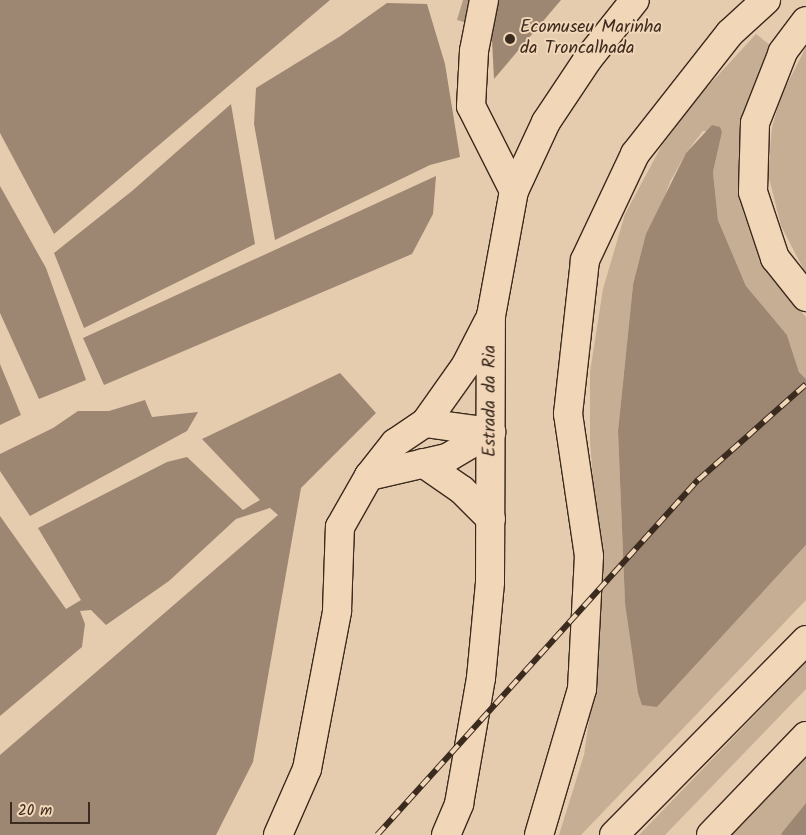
<!DOCTYPE html>
<html>
<head>
<meta charset="utf-8">
<style>
  body { margin:0 }
  #map { position:relative; width:806px; height:835px; overflow:hidden; background:#e6ccaf; font-family:Kalam,sans-serif }
  div>[style] { position:absolute }
  [style*='--x'] { left:calc(var(--x)*1px); top:calc(var(--y)*1px); width:calc(var(--w)*1px); rotate:calc(var(--a)*1deg) }
  .green>* { inset:0; background:#c6ae94 }
  .water>* { inset:0; background:#9d8772 }
  .building>* { inset:0; background:#b19a82 }
  .roads { filter:drop-shadow(1px 0 #3b2a1e) drop-shadow(-1px 0 #3b2a1e) drop-shadow(0 1px #3b2a1e) drop-shadow(0 -1px #3b2a1e) }
  .minor>* { height:28px; margin:-14px; padding:0 14px; transform-origin:14px; border-radius:14px; background:#f1d6b8 }
  .highway>* { height:28px; margin:-14px; padding:0 14px; transform-origin:14px; border-radius:14px; background:#f1d6b8 }
  .rail>* { height:5.5px; margin-top:-2.75px; transform-origin:0; background:repeating-linear-gradient(90deg,#f1d6b8 0 11px,#3b2a1e 0 22px); box-sizing:border-box; border-block:1px solid #3b2a1e }
  .dots>* { width:14px; height:14px; translate:-50% -50%; box-sizing:border-box; border:2px solid #f1d6b8; border-radius:50% }
  span { translate:-50% -50%; white-space:nowrap; text-align:center; line-height:1.15; -webkit-text-stroke:4px #f1d6b8; paint-order:stroke }
  .poi-label { font-size:18px; color:#3b2a1e }
  .left { translate:0 -50%; text-align:left }
  .street-label { font-size:18px; color:#3b2a1e }
  .scale { position:absolute; left:10px; top:802px; width:80px; height:22px; box-sizing:border-box; border:2px solid #3b2a1e; border-top:0; padding-left:6px; font-size:15px; line-height:18px; white-space:nowrap; color:#3b2a1e; -webkit-text-stroke:4px #f1d6b8; paint-order:stroke }
</style>
</head>
<body>
<div id="map">
  <div class="green">
    <div style="clip-path:polygon(756px 34px,770px 45px,742px 120px,738px 178px,744px 214px,757px 248px,775px 281px,806px 317px,806px 379px,799px 372px,787px 335px,746px 286px,718px 220px,713px 172px,722px 132px,703px 131px,686px 153px,670px 182px,633px 285px,618px 431px,625px 603px,657px 707px,806px 545px,806px 600px,581px 835px,559px 835px,584px 755px,600px 642px,600px 573px,590px 441px,590px 372px,603px 289px,625px 214px,662px 145px,697px 98px)"></div>
    <div style="clip-path:polygon(806px 47px,806px 274px,781px 226px,768px 174px,772px 127px,781px 96px)"></div>
    <div style="clip-path:polygon(806px 662px,806px 689px,665px 835px,639px 835px)"></div>
    <div style="clip-path:polygon(806px 751px,806px 803px,782px 835px,726px 835px)"></div>
  </div>
  <div class="water">
    <div style="clip-path:polygon(0 0,330px 0,54px 234px,0 133px)"></div>
    <div style="clip-path:polygon(490px 0,561px 0,494px 79px)"></div>
    <div style="clip-path:polygon(387px 3px,427px 4px,445px 64px,460px 157px,430px 165px,275px 240px,254px 124px,256px 88px,339px 37px)"></div>
    <div style="clip-path:polygon(231px 104px,255px 244px,84px 328px,54px 253px,132px 191px)"></div>
    <div style="clip-path:polygon(712px 125px,720px 127px,722px 132px,713px 172px,718px 220px,746px 286px,787px 335px,799px 372px,806px 379px,806px 545px,657px 707px,642px 705px,638px 693px,625px 603px,618px 431px,633px 285px,646px 234px,686px 153px)"></div>
    <div style="clip-path:polygon(436px 176px,433px 214px,412px 254px,104px 385px,83px 338px)"></div>
    <div style="clip-path:polygon(0 186px,46px 268px,86px 380px,39px 399px,0 313px)"></div>
    <div style="clip-path:polygon(0 364px,21px 415px,0 425px)"></div>
    <div style="clip-path:polygon(340px 373px,376px 413px,301px 488px,253px 762px,216px 835px,0 835px,0 755px,278px 515px,270px 508px,236px 519px,169px 581px,106px 625px,91px 610px,80px 611px,85px 624px,82px 647px,0 716px,0 516px,66px 609px,81px 600px,38px 528px,167px 462px,187px 457px,243px 510px,260px 500px,202px 439px)"></div>
    <div style="clip-path:polygon(145px 400px,152px 417px,198px 412px,187px 431px,30px 516px,0 471px,0 454px,53px 428px,78px 411px,109px 411px)"></div>
    <div style="clip-path:polygon(806px 803px,806px 835px,782px 835px,781px 834px)"></div>
  </div>
  <div class="building">
    <div style="clip-path:polygon(463px 0,479px 0,471px 24px,457px 20px)"></div>
  </div>
  <div class="roads">
    <div class="minor">
      <div style="--x:484;--y:0;--w:52;--a:101.1"></div>
      <div style="--x:474;--y:51;--w:55;--a:93.1"></div>
      <div style="--x:471;--y:106;--w:95;--a:63.2"></div>
      <div style="--x:425;--y:423;--w:67;--a:7.8"></div>
      <div style="--x:423;--y:463;--w:47;--a:34.7"></div>
      <div style="--x:462;--y:490;--w:41;--a:45"></div>
      <div style="--x:369;--y:476;--w:80;--a:-13"></div>
      <div style="--x:447;--y:458;--w:51;--a:-30.6"></div>
      <div style="--x:278;--y:835;--w:72;--a:-66.3"></div>
      <div style="--x:307;--y:769;--w:161;--a:-79.2"></div>
      <div style="--x:337;--y:611;--w:84;--a:-88"></div>
      <div style="--x:340;--y:527;--w:59;--a:-60.4"></div>
      <div style="--x:369;--y:476;--w:42;--a:-51.8"></div>
      <div style="--x:395;--y:443;--w:36;--a:-34"></div>
      <div style="--x:425;--y:423;--w:71;--a:-54.7"></div>
      <div style="--x:466;--y:365;--w:48;--a:-62.9"></div>
      <div style="--x:446;--y:835;--w:34;--a:-67"></div>
      <div style="--x:459;--y:804;--w:128;--a:-80.1"></div>
      <div style="--x:481;--y:678;--w:96;--a:-84.6"></div>
      <div style="--x:490;--y:582;--w:266;--a:-89.8"></div>
      <div style="--x:491;--y:316;--w:127;--a:-79.6"></div>
      <div style="--x:514;--y:191;--w:76;--a:-65.1"></div>
      <div style="--x:546;--y:122;--w:76;--a:-56.3"></div>
      <div style="--x:588;--y:59;--w:75;--a:-51.5"></div>
    </div>
    <div class="highway">
      <div style="--x:806;--y:21;--w:39;--a:127"></div>
      <div style="--x:783;--y:52;--w:76;--a:111.5"></div>
      <div style="--x:755;--y:123;--w:69;--a:91.7"></div>
      <div style="--x:753;--y:192;--w:70;--a:71.6"></div>
      <div style="--x:775;--y:258;--w:50;--a:51.5"></div>
      <div style="--x:539;--y:835;--w:152;--a:-73.6"></div>
      <div style="--x:582;--y:689;--w:133;--a:-87"></div>
      <div style="--x:589;--y:556;--w:144;--a:-98.4"></div>
      <div style="--x:568;--y:414;--w:155;--a:-83.7"></div>
      <div style="--x:585;--y:260;--w:117;--a:-64.7"></div>
      <div style="--x:635;--y:154;--w:154;--a:-51.9"></div>
      <div style="--x:730;--y:33;--w:49;--a:-42.5"></div>
      <div style="--x:614;--y:835;--w:274;--a:-45.4"></div>
      <div style="--x:711;--y:835;--w:137;--a:-46.2"></div>
    </div>
  </div>
  <div class="rail">
    <div style="--x:377;--y:835;--w:479;--a:-47.9"></div>
    <div style="--x:698;--y:480;--w:144;--a:-41.6"></div>
  </div>
  <div class="dots">
    <div style="left:510px;top:39px;background:#3b2a1e"></div>
  </div>
  <div class="poi-label">
    <span class="left" style="left:520px;top:39px">Ecomuseu Marinha<br>da Troncalhada</span>
  </div>
  <div class="street-label">
    <span style="left:491px;top:401px;rotate:-90deg">Estrada da Ria</span>
  </div>
  <div class="scale">20 m</div>
</div>
</body>
</html>
